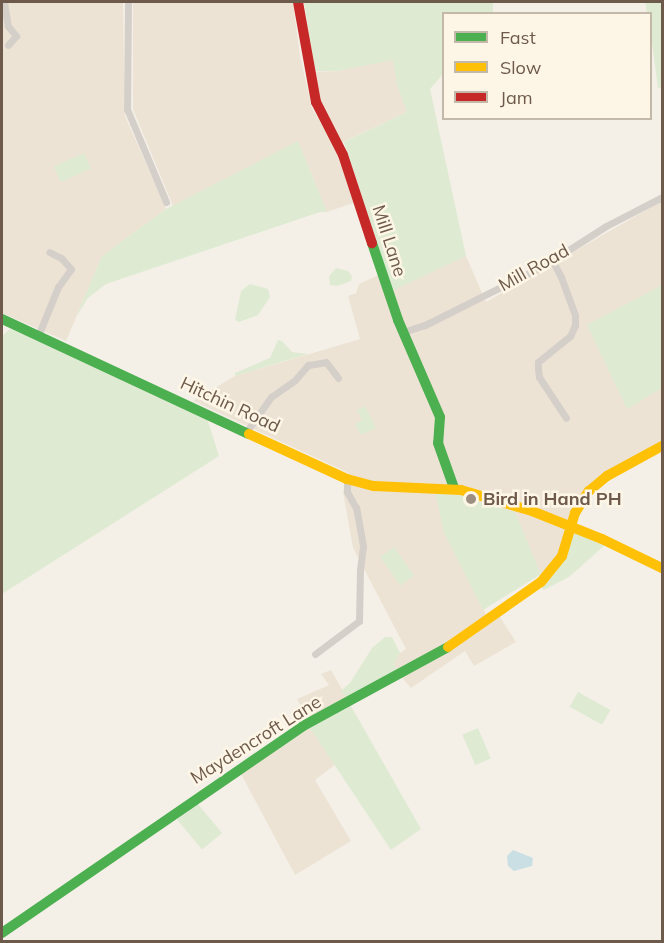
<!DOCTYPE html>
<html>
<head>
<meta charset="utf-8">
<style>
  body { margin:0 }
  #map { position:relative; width:664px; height:943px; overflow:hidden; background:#f4f0e7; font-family:Mulish,sans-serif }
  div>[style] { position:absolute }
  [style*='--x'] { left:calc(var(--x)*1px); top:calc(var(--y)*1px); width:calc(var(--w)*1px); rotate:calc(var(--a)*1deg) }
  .residential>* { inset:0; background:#ede3d5 }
  .green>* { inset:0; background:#dfead3; transform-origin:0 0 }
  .water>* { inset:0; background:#cadfe3 }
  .street>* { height:7px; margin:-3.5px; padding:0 3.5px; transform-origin:3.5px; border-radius:3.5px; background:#d5cfca }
  .fast>* { height:10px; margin:-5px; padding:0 5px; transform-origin:5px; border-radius:5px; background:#4caf50 }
  .slow>* { height:10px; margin:-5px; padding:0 5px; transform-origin:5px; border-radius:5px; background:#ffc107 }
  .jam>* { height:10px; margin:-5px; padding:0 5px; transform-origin:5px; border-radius:5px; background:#c62828 }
  .dots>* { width:16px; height:16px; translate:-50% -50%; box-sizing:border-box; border:3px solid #fdf6e7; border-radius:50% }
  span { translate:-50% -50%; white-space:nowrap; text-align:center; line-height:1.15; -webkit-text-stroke:5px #fdf6e7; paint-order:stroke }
  .street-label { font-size:18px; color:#6e5a4b }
  .poi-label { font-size:18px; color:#6e5a4b; font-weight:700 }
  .left { translate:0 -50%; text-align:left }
  .frame { position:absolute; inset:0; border:3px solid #6e5a4b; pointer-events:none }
  .legend { position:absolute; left:442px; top:12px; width:210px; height:108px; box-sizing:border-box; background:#fdf6e7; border:2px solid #c4b8a9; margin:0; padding:8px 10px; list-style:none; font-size:18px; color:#6e5a4b }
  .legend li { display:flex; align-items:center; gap:12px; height:30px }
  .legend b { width:30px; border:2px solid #c4b8a9 }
</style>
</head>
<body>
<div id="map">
  <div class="residential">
    <div style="clip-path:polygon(2px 2px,123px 2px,125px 116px,166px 209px,102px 256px,66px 341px,2px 313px)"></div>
    <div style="clip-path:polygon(133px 2px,293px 2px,300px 56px,312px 108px,334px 145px,356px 202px,327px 212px,298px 141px,173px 206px,133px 109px)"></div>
    <div style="clip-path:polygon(393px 59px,397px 85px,407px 112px,339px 144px,324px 119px,310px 72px,338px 71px)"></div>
    <div style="clip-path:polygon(662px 201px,662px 442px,587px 491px,554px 562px,540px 575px,444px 533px,489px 620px,498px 614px,516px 642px,474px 666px,465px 651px,411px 688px,398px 673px,394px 664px,400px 653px,406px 649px,353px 548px,343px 492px,349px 473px,193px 401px,235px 376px,360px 339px,348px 296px,356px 293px,359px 284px,387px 271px,392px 290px,466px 256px,486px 302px)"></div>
    <div style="clip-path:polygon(331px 670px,347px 698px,307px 720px,297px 699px,329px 685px,321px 674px)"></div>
    <div style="clip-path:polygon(310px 728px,336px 764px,315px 780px,351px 841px,295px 875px,241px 774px)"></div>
  </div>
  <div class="green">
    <div style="clip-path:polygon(304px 2px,493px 2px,493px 13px,444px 14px,443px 74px,430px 89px,466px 256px,392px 291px,344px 142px,407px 112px,397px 85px,393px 60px,337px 71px,315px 71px)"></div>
    <div style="clip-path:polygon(645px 2px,662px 2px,662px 87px,658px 88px,651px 35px,650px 14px,647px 13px)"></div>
    <div style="clip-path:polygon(298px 141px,327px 212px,320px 212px,106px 284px,88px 298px,76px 317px,102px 256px,166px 209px)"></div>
    <div style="left:84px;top:153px;width:17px;height:33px;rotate:66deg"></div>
    <div style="clip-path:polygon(336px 268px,348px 271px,352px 276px,351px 281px,337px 286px,330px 285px,329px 276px)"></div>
    <div style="clip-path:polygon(250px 284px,268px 289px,270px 297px,258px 315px,239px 322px,235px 320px,241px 291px)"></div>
    <div style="clip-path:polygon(662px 285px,662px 388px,627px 409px,587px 325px)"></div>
    <div style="clip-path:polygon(10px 329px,76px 354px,206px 415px,219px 456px,2px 594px,2px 336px)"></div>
    <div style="clip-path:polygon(278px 340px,282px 341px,292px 352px,308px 354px,235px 376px,235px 373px,270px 358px)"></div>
    <div style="clip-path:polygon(365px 406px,376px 428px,361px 435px,355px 424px,362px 420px,357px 410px)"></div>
    <div style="clip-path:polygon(435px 492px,453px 493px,515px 512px,541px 574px,483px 610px,444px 533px)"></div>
    <div style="clip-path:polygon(572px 530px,605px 545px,569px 577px,544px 590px,539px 586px)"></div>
    <div style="left:394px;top:547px;width:35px;height:17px;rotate:55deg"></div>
    <div style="clip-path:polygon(385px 637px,392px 637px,400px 653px,394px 664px,398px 673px,347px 698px,342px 693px,343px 689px,350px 683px,372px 648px)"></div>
    <div style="left:578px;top:692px;width:37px;height:17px;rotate:29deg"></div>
    <div style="clip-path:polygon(351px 706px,421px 829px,391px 850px,310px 728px)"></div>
    <div style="left:478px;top:728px;width:33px;height:17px;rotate:67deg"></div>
    <div style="left:197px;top:803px;width:39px;height:26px;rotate:50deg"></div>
  </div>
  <div class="water">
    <div style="clip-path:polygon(513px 850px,533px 858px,532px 866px,514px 871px,508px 866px,507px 856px)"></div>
  </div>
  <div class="street">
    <div style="--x:4;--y:2;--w:24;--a:81"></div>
    <div style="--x:8;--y:26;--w:13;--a:51"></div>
    <div style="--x:16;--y:36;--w:12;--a:132"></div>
    <div style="--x:128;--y:2;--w:107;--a:90.5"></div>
    <div style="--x:127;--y:109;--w:101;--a:67.2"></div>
    <div style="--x:552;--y:260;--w:19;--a:62"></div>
    <div style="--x:561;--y:277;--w:40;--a:69.8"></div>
    <div style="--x:575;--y:315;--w:10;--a:90"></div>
    <div style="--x:575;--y:325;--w:12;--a:114"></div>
    <div style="--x:570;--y:336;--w:41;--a:140.9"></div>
    <div style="--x:538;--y:362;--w:6;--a:90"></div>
    <div style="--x:538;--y:368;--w:9;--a:84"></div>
    <div style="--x:539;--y:377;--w:49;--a:56.6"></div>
    <div style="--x:403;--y:332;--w:23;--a:-18"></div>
    <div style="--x:425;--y:325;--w:134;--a:-26.6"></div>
    <div style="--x:545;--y:265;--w:72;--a:-32.6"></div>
    <div style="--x:606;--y:226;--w:63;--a:-27.4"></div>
    <div style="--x:38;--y:336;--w:53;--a:-67.8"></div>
    <div style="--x:58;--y:287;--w:22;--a:-54"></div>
    <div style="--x:71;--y:269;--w:15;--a:-132"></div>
    <div style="--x:61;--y:258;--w:13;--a:-153"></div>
    <div style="--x:247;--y:431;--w:42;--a:-54.8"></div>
    <div style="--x:271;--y:397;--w:29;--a:-35"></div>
    <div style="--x:295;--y:380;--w:20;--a:-49"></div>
    <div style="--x:308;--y:365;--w:18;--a:-9"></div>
    <div style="--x:326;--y:362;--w:20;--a:53"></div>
    <div style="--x:315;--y:654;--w:55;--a:-36.9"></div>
    <div style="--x:359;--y:621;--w:51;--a:-88.9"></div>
    <div style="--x:360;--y:570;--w:24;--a:-83"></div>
    <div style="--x:363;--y:546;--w:39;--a:-100"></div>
    <div style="--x:356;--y:508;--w:18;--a:-119"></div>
    <div style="--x:347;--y:492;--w:13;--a:-90"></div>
  </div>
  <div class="fast">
    <div style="--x:372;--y:243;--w:81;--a:71.3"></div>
    <div style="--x:398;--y:320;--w:106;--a:66.6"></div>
    <div style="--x:440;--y:417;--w:26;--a:94"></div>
    <div style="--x:438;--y:443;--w:48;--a:70.4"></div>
    <div style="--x:2;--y:319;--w:272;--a:25"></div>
    <div style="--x:2;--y:933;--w:365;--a:-34.5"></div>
    <div style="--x:303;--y:726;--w:165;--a:-28.6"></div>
  </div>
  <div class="slow">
    <div style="--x:249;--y:434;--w:108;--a:24.7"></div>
    <div style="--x:347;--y:479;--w:28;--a:15"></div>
    <div style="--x:374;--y:486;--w:87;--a:2.6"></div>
    <div style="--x:461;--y:490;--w:74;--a:16.5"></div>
    <div style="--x:532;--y:511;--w:75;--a:21.8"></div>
    <div style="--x:602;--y:539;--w:67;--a:25.8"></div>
    <div style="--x:448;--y:647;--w:113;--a:-35"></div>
    <div style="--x:541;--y:582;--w:33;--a:-51"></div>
    <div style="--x:562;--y:556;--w:45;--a:-73.2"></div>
    <div style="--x:575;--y:513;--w:26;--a:-58"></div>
    <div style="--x:589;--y:491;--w:23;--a:-40"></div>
    <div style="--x:607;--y:476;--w:63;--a:-28.6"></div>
  </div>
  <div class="jam">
    <div style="--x:298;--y:2;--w:102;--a:79.8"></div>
    <div style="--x:316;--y:102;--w:59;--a:63"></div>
    <div style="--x:343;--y:155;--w:93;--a:71.8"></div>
  </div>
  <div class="dots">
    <div style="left:471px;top:499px;background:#9d8e82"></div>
  </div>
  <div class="street-label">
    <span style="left:389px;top:241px;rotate:72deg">Mill Lane</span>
    <span style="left:534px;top:268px;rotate:-29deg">Mill Road</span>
    <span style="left:230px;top:405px;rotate:25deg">Hitchin Road</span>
    <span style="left:256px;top:740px;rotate:-32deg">Maydencroft Lane</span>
  </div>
  <div class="poi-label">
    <span class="left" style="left:483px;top:499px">Bird in Hand PH</span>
  </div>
  <div class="frame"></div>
  <ul class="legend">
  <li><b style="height:8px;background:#4caf50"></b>Fast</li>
  <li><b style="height:8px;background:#ffc107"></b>Slow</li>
  <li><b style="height:8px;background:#c62828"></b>Jam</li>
  </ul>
</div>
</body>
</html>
